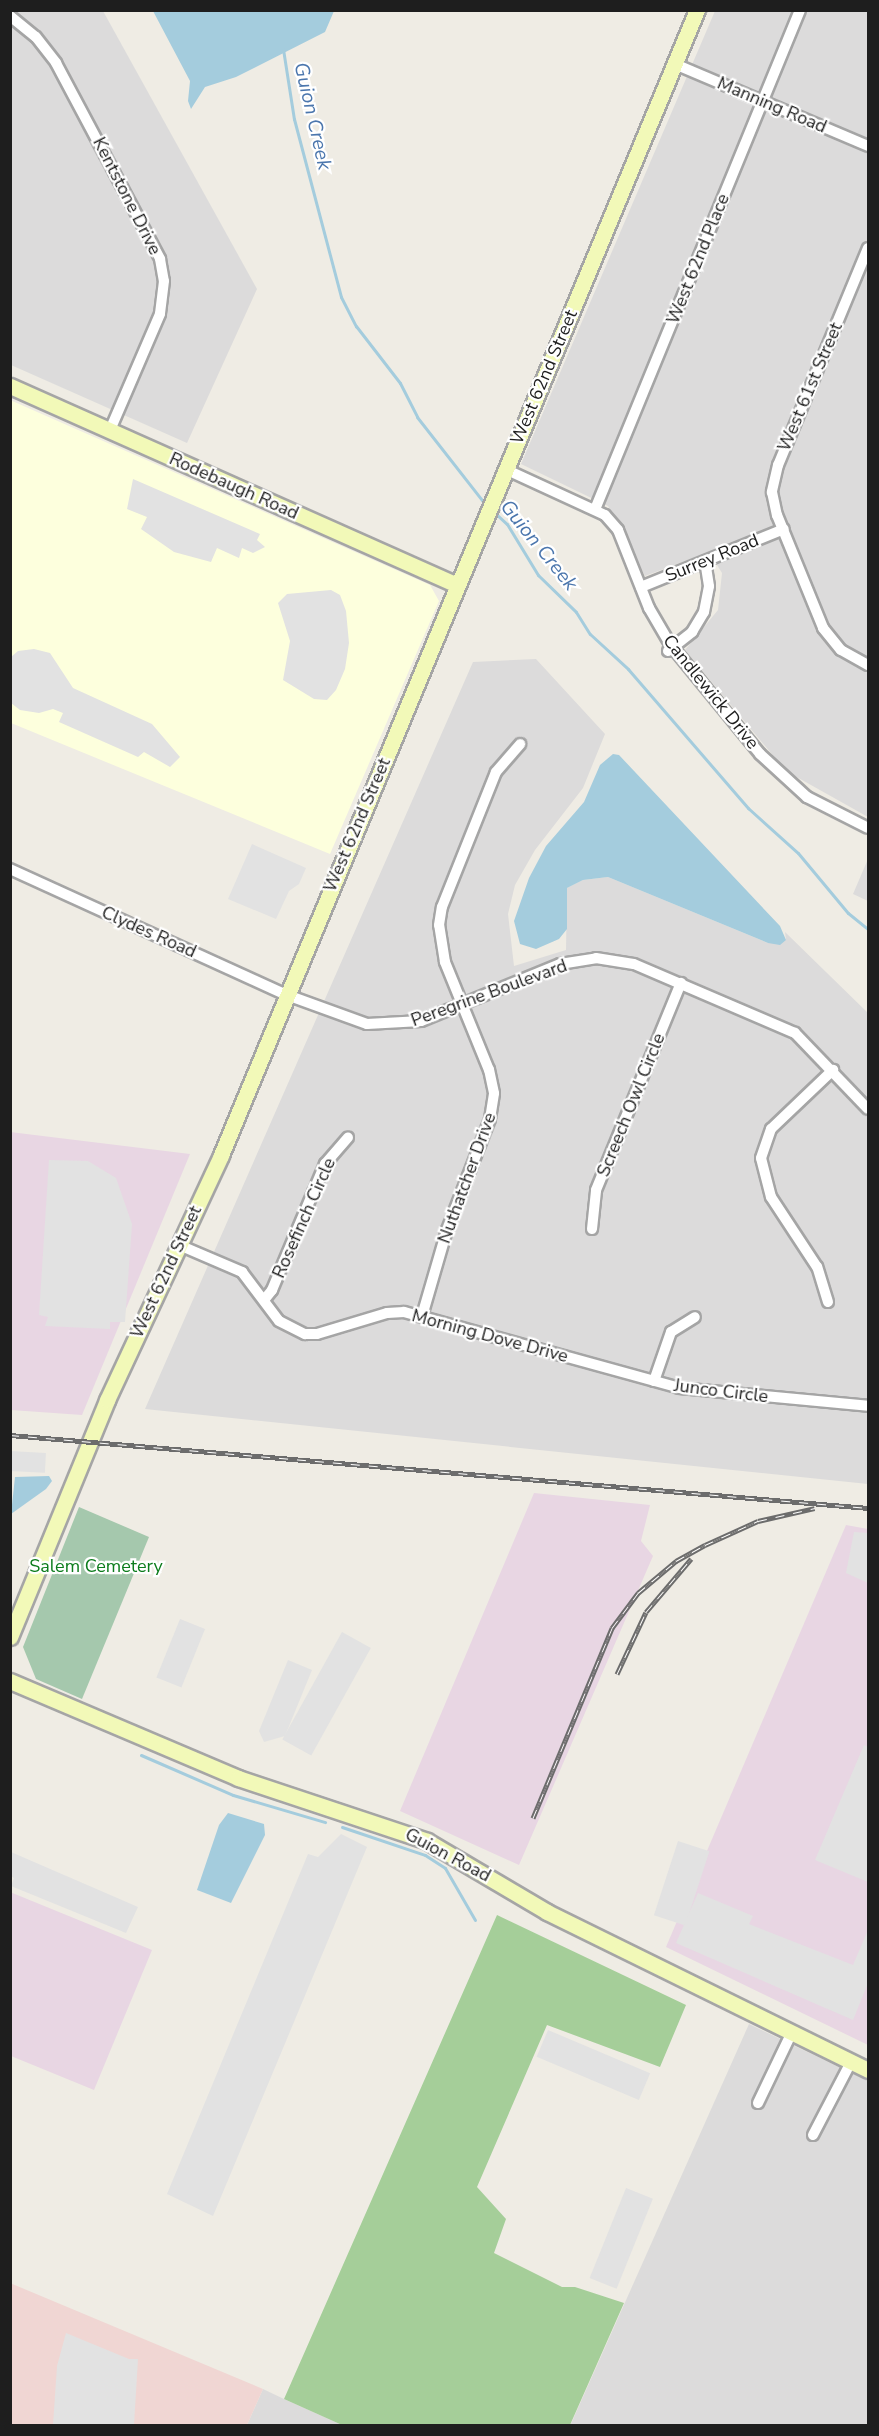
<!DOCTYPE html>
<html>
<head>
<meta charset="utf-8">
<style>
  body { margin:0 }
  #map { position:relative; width:879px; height:2436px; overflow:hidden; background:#efece4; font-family:"Nunito Sans",sans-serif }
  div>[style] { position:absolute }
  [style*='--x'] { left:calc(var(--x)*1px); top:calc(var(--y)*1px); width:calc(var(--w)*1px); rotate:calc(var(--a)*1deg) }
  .residential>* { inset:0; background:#dcdbdb }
  .commercial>* { inset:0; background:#f0d6d3 }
  .industrial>* { inset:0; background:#e8d6e3 }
  .education>* { inset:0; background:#fdffdd }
  .forest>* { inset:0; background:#a5ce99 }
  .cemetery>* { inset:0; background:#a5c8ad }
  .parking>* { inset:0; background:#e2e2e2; transform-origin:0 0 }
  .water>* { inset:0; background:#a4ccdd }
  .stream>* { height:3px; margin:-1.5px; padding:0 1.5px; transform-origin:1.5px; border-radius:1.5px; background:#a4ccdd }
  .roads { filter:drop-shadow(2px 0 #a5a5a5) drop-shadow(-2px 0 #a5a5a5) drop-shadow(0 2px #a5a5a5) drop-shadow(0 -2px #a5a5a5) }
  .street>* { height:10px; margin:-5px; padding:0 5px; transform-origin:5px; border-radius:5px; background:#fff }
  .secondary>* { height:15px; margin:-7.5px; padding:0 7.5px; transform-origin:7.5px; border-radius:7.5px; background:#f2f9b8 }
  .rail>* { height:5px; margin-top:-2.5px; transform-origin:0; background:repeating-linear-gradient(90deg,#fff 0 9px,#6c6c6c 0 18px); box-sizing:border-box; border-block:2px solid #6c6c6c }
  span { translate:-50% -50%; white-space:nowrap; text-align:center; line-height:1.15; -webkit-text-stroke:4.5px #fff; paint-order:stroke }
  .street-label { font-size:18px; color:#1e1e1e }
  .park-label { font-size:18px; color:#0c7c1c }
  .water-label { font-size:20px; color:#4b76ad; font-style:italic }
  .frame { position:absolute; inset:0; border:12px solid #1e1e1e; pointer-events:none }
</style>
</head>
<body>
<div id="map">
  <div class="residential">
    <div style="clip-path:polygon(11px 11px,103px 11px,257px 289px,187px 443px,11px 365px)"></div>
    <div style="clip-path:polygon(715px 11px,868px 11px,868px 817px,786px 771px,685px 650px,718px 610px,722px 573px,709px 552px,645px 576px,608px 506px,521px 464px)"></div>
    <div style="clip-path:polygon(536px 659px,605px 734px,583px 788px,535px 850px,515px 885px,508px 914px,514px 966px,566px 950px,567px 888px,583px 880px,608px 877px,768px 943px,786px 940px,785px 932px,868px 1013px,868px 1484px,145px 1409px,473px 662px)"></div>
    <div style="clip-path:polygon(868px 859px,868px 901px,853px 894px)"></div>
    <div style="clip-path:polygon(749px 2024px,868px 2081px,868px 2425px,570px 2426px)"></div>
    <div style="clip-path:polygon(263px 2389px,284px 2399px,342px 2425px,247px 2425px)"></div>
  </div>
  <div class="commercial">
    <div style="clip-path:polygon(10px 2283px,263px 2389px,247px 2425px,11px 2425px)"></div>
  </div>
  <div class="industrial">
    <div style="clip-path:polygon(10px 1132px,190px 1154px,82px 1415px,11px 1410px)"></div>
    <div style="clip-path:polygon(534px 1493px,650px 1505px,641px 1541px,653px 1556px,519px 1865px,400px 1811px)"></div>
    <div style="clip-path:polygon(846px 1525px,868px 1529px,868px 2045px,666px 1947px)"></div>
    <div style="clip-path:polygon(10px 1892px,152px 1950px,94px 2090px,11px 2056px)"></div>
  </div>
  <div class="education">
    <div style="clip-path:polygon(10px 400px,430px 585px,439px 601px,330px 854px,11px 723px)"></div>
  </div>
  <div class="forest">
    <div style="clip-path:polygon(497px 1915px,686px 2005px,660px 2067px,547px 2025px,477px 2187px,506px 2219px,494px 2253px,562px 2287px,575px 2287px,624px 2303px,570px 2425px,342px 2425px,284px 2399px)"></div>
  </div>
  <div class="cemetery">
    <div style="clip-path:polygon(79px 1507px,149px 1537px,82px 1699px,36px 1679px,23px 1647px)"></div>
  </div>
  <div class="parking">
    <div style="clip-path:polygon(133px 479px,260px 534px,257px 540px,265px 547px,253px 553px,242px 548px,239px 558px,217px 548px,211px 562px,174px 552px,141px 529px,147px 517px,127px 509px)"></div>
    <div style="clip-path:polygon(331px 590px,340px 595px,346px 611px,349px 643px,345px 669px,336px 690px,327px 700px,314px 699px,283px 680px,290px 641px,278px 603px,287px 594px)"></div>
    <div style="clip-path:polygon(34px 649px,50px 653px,73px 688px,152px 724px,180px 757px,170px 767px,144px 752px,138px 757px,59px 722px,63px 713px,53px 709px,39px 713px,20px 710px,11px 703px,11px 657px,18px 651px)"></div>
    <div style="clip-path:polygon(252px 844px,306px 868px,299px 884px,289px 891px,276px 919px,228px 899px)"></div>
    <div style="clip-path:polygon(49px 1160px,88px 1161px,116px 1178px,132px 1224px,125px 1322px,110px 1322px,110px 1329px,45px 1326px,48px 1317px,39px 1315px)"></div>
    <div style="left:10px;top:1451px;width:36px;height:20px;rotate:3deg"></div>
    <div style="clip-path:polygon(854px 1532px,868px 1533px,868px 1583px,846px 1573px)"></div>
    <div style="left:180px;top:1619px;width:27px;height:63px;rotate:22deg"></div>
    <div style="left:342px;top:1632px;width:33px;height:123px;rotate:29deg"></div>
    <div style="clip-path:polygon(288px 1660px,312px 1670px,285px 1736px,264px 1742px,259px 1731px)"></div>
    <div style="clip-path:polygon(864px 1745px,868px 1747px,868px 1882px,815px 1860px)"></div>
    <div style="clip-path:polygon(341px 1834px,367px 1847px,213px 2216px,167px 2194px,308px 1854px,318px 1857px)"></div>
    <div style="left:678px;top:1841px;width:33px;height:78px;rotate:18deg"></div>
    <div style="clip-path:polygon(11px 1852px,138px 1907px,126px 1933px,11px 1886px,14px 1878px,11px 1876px)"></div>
    <div style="clip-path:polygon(698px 1893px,753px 1916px,749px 1924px,853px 1965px,868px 1930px,868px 1983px,853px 2020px,676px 1943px)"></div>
    <div style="left:548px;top:2030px;width:111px;height:29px;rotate:23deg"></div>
    <div style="left:626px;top:2188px;width:29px;height:97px;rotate:22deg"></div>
    <div style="clip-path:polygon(66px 2333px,129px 2359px,138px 2359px,134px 2425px,53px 2425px,57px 2366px)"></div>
  </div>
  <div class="water">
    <div style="clip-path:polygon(153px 11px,334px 11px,325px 32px,236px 77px,205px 87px,191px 109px,188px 101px,190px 81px)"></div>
    <div style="clip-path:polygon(613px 754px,619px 755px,780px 926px,786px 940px,780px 945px,768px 943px,608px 877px,583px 880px,567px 888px,567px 929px,559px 939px,536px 949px,520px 944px,514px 921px,529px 878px,546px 846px,584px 802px,600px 765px)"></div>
    <div style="clip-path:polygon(49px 1476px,52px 1481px,46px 1489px,11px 1514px,15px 1477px)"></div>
    <div style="clip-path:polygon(228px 1813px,264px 1824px,265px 1835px,231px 1903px,197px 1890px,219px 1825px)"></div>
  </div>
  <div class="stream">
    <div style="--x:283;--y:49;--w:71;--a:81.1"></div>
    <div style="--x:294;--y:119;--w:184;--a:75.2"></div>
    <div style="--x:341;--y:297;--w:33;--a:63"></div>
    <div style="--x:356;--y:326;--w:72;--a:52.3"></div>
    <div style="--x:400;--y:383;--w:38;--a:63"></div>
    <div style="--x:417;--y:417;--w:110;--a:52"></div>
    <div style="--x:495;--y:513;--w:16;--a:43"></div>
    <div style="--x:507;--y:524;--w:60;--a:58.7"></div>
    <div style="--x:538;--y:575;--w:53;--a:44.2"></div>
    <div style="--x:576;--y:612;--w:26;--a:58"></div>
    <div style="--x:590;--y:634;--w:52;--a:42.6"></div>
    <div style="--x:628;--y:669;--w:184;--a:49.2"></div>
    <div style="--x:748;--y:808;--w:67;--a:42"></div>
    <div style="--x:798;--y:853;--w:78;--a:50.2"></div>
    <div style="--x:848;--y:913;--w:26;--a:39"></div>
    <div style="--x:141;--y:1755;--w:100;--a:23.5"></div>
    <div style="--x:233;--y:1795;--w:96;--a:16.4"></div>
    <div style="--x:342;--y:1827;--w:88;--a:18.6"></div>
    <div style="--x:425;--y:1855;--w:24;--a:33"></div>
    <div style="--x:445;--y:1868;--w:60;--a:60"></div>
  </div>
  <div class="roads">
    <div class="street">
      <div style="--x:10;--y:16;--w:33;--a:39"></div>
      <div style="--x:36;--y:37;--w:33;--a:52"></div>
      <div style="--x:56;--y:63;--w:222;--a:62"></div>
      <div style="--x:160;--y:259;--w:22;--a:80"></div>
      <div style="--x:164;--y:281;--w:33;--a:97"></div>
      <div style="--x:160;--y:314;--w:126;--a:113.3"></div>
      <div style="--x:675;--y:64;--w:210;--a:23"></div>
      <div style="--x:868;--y:248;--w:235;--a:112.5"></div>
      <div style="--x:778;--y:465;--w:28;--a:103"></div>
      <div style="--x:772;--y:492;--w:24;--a:78"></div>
      <div style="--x:777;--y:515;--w:122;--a:67.8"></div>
      <div style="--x:823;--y:628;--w:28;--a:51"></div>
      <div style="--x:841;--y:650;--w:31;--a:29"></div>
      <div style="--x:505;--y:469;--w:110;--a:24.7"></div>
      <div style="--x:605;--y:515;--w:20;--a:49"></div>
      <div style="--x:618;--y:530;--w:84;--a:68.3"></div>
      <div style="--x:649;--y:608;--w:42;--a:59.7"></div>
      <div style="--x:670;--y:644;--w:142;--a:50.7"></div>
      <div style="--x:760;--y:754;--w:64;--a:42.5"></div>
      <div style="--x:807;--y:797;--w:68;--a:26.9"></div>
      <div style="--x:596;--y:507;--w:537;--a:-67.68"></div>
      <div style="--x:641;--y:587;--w:154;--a:-22.1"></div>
      <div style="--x:668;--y:651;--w:31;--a:-38"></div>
      <div style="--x:692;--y:632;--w:23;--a:-59"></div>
      <div style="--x:704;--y:612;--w:26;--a:-79"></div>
      <div style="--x:709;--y:586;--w:25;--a:-99"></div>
      <div style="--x:10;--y:869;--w:304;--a:24.5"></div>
      <div style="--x:287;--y:995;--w:85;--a:19.9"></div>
      <div style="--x:367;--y:1024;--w:54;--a:-3.2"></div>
      <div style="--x:421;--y:1021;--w:150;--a:-22.3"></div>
      <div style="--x:560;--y:964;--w:36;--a:-9"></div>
      <div style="--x:596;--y:958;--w:38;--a:9"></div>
      <div style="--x:634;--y:964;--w:175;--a:23.2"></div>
      <div style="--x:795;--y:1033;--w:105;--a:46.2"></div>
      <div style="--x:592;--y:1229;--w:39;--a:-84"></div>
      <div style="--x:596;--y:1190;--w:224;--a:-67.7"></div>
      <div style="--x:179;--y:1245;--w:69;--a:23.2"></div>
      <div style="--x:242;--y:1272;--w:61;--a:52.9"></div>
      <div style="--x:279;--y:1321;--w:29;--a:27"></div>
      <div style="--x:305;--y:1334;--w:12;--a:0"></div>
      <div style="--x:317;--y:1334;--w:73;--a:-16.7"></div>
      <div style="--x:387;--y:1313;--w:17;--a:-3"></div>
      <div style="--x:404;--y:1312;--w:285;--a:15.4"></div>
      <div style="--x:679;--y:1388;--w:190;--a:5.4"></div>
      <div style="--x:264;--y:1300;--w:13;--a:-51"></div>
      <div style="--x:272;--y:1290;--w:137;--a:-67.2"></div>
      <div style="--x:325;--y:1164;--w:35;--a:-49"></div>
      <div style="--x:828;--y:1302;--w:37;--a:-107"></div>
      <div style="--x:817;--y:1267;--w:84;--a:-123.3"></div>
      <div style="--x:771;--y:1197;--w:40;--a:-104.4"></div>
      <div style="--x:761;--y:1158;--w:31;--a:-71"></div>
      <div style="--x:771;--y:1129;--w:86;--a:-43.6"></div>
      <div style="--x:422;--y:1316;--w:90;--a:-73.8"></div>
      <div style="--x:447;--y:1230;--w:119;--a:-68.8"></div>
      <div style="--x:490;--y:1119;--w:26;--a:-81"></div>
      <div style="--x:494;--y:1093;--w:24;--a:-102"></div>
      <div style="--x:489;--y:1070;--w:117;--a:-112.2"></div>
      <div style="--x:445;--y:962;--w:37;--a:-99"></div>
      <div style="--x:439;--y:925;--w:18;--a:-81"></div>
      <div style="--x:442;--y:907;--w:145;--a:-68.2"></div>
      <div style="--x:496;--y:772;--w:37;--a:-49"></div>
      <div style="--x:654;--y:1381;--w:52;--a:-70.9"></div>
      <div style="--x:671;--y:1332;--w:28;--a:-32"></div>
      <div style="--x:758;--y:2103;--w:79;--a:-64.4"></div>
      <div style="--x:813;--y:2135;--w:82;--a:-62.5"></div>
    </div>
    <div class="secondary">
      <div style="--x:10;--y:386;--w:489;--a:24"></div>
      <div style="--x:10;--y:1637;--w:256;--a:-67.7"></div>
      <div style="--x:107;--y:1400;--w:270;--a:-65"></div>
      <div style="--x:221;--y:1155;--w:1240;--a:-67.43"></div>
      <div style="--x:10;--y:1681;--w:248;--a:23"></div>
      <div style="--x:238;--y:1778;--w:199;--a:18.4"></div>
      <div style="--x:427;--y:1841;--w:139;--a:30.6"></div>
      <div style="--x:547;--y:1912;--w:358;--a:26.2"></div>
    </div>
  </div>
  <div class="rail">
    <div style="--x:10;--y:1435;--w:861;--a:4.86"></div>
    <div style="--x:617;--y:1674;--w:68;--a:-64.9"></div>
    <div style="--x:646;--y:1612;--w:70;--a:-49.7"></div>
    <div style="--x:533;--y:1818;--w:206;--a:-67.4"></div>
    <div style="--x:612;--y:1628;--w:44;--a:-53.4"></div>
    <div style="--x:638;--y:1593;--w:50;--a:-40.1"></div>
    <div style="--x:676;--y:1561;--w:33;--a:-29"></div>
    <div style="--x:705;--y:1545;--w:58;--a:-24.4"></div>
    <div style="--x:758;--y:1521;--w:58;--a:-12.8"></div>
  </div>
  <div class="street-label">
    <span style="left:772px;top:105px;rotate:23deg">Manning Road</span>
    <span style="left:127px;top:196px;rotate:63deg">Kentstone Drive</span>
    <span style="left:698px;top:259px;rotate:-68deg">West 62nd Place</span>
    <span style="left:544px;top:377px;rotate:-67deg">West 62nd Street</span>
    <span style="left:810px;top:387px;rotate:-67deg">West 61st Street</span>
    <span style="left:234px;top:486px;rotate:24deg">Rodebaugh Road</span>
    <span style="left:712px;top:558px;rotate:-22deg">Surrey Road</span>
    <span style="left:711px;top:692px;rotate:51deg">Candlewick Drive</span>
    <span style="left:357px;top:825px;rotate:-67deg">West 62nd Street</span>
    <span style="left:149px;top:932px;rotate:24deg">Clydes Road</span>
    <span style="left:489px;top:993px;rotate:-20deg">Peregrine Boulevard</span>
    <span style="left:631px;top:1105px;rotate:-68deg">Screech Owl Circle</span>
    <span style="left:467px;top:1178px;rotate:-70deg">Nuthatcher Drive</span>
    <span style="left:304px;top:1218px;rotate:-66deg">Rosefinch Circle</span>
    <span style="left:166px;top:1272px;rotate:-65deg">West 62nd Street</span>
    <span style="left:490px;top:1336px;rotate:15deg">Morning Dove Drive</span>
    <span style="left:721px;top:1391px;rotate:7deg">Junco Circle</span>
    <span style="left:448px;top:1855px;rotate:28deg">Guion Road</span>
  </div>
  <div class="park-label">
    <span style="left:96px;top:1566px">Salem Cemetery</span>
  </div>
  <div class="water-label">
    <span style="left:313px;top:116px;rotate:77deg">Guion Creek</span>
    <span style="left:539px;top:545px;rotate:51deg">Guion Creek</span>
  </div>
  <div class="frame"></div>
</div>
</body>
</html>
